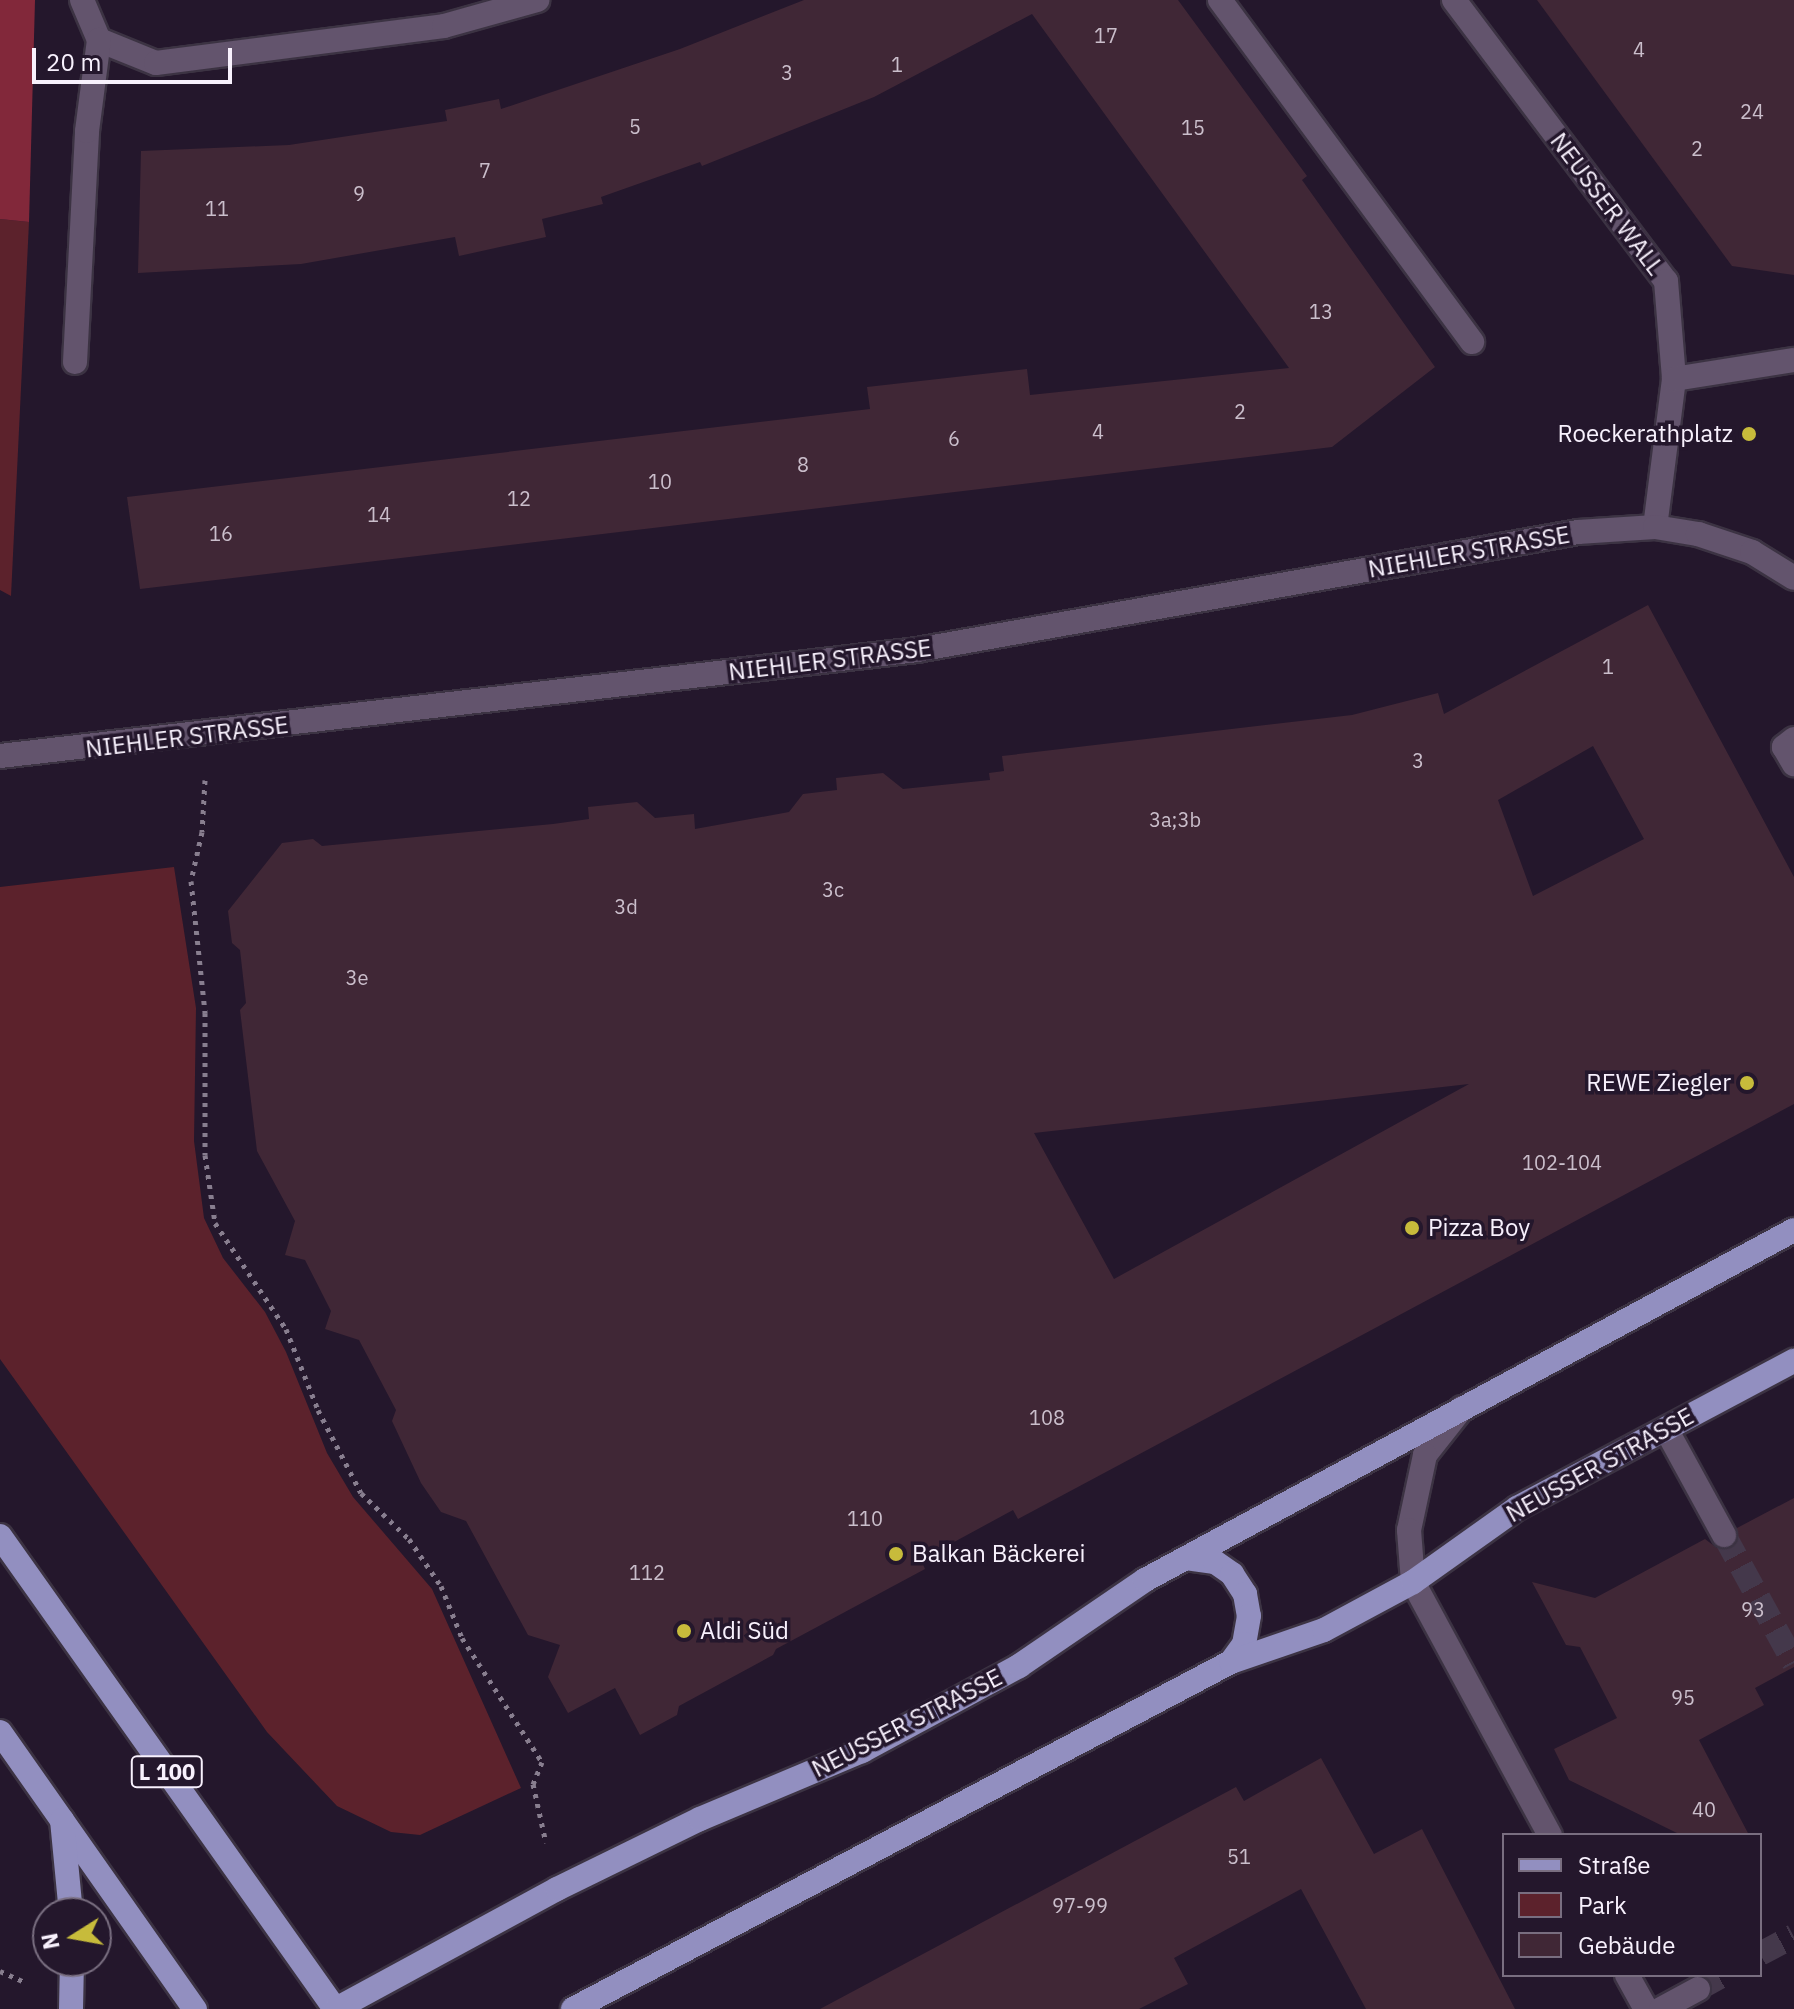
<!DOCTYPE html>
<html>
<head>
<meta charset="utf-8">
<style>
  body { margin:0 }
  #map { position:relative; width:1794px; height:2009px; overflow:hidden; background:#24172c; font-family:"IBM Plex Sans",sans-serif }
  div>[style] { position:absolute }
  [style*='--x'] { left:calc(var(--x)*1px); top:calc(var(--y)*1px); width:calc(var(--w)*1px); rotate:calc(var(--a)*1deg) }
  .green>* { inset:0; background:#5c222c }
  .forest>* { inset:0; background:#82283a }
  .building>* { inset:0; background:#402736 }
  .minor-tunnel>* { height:24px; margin-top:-12px; transform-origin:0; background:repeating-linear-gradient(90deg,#44384b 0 24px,transparent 0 36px) }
  .path>* { height:5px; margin-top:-2.5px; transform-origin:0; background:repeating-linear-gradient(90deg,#887e8f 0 4px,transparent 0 10px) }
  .roads { filter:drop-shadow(2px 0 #3c3343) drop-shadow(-2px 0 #3c3343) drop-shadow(0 2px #3c3343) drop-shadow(0 -2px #3c3343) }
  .minor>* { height:24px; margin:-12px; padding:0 12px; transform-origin:12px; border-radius:12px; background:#63546d }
  .major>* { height:24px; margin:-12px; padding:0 12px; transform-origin:12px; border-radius:12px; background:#928fc0 }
  .dots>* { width:22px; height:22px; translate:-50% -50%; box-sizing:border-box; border:4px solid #24172c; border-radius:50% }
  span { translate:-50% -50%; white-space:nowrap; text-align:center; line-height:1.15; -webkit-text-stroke:7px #24172c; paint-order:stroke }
  .number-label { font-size:20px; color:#cabecb }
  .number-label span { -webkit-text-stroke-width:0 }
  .shield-label span { padding:2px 6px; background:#24172c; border:2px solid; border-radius:6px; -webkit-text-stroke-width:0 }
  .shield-label { font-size:22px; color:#f8f1fd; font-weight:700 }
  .street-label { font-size:24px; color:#f8f1fd }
  .poi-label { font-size:24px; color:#f8f1fd }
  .right { translate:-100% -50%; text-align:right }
  .left { translate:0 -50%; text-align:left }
  .legend { position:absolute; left:1502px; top:1833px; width:260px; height:144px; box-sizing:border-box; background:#24172c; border:2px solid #796e80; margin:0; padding:10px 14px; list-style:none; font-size:24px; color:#f8f1fd }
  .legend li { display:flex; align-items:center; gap:16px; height:40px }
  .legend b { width:40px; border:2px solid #796e80 }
  .north { position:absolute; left:32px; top:1897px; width:80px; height:80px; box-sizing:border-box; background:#24172c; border:2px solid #796e80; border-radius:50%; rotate:259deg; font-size:22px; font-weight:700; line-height:32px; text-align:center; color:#f8f1fd }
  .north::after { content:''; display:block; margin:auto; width:28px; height:36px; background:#c7bb3b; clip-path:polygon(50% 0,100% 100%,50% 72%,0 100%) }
  .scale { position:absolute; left:32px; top:48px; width:200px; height:36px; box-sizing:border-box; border:4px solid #f8f1fd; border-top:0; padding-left:10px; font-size:24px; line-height:28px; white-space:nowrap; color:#f8f1fd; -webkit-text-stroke:6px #24172c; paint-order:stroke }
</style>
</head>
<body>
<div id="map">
  <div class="green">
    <div style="clip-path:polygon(0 219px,29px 222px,11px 596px,0 590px)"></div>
    <div style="clip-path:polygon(174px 867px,196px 1008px,194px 1141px,204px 1218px,223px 1258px,265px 1312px,286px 1352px,327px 1453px,353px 1497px,432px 1589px,521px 1788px,420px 1835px,391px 1832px,337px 1806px,267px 1732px,0 1359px,0 887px)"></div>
  </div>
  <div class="forest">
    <div style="clip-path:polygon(0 0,35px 0,29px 222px,0 219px)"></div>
  </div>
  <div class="building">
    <div style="clip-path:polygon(804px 0,1178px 0,1307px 176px,1302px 180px,1435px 367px,1332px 447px,140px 589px,127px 497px,870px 409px,867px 387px,1027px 369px,1030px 395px,1289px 368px,1032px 14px,874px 97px,702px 166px,700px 162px,601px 197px,603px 204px,542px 219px,546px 237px,459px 256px,455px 237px,301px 264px,138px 273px,141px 151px,289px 145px,447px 121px,445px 110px,499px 99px,501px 109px,680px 49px)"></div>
    <div style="clip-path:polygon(1537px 0,1794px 0,1794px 275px,1732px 266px)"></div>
    <div style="clip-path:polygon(evenodd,1648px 605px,1794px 877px,1794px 1104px,1018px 1519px,1013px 1510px,921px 1560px,925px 1569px,776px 1649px,773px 1655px,679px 1706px,677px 1715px,640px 1735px,615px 1688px,568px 1713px,548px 1677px,560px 1645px,528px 1635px,466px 1521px,441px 1512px,421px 1483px,392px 1421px,396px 1410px,359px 1340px,325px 1329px,331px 1311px,305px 1260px,285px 1255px,295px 1221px,257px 1151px,240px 1010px,246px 1003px,240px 950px,232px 943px,228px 911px,282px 843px,313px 839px,322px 846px,553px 824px,589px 819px,588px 807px,637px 802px,655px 818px,694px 814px,695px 829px,789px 812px,803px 794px,837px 790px,836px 778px,883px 773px,903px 789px,990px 780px,989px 773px,1004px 771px,1002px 756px,1352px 715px,1438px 693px,1444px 714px,1648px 605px,1593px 746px,1644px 839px,1533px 896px,1498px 800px,1593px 746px,1648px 605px,1469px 1084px,1114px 1279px,1034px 1133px,1469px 1084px)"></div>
    <div style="clip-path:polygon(1794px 1498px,1794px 1667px,1755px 1688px,1764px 1705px,1699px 1740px,1749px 1835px,1681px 1835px,1569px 1780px,1554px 1749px,1617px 1718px,1580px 1647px,1566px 1645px,1532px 1582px,1595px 1598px,1705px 1539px,1717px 1548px,1730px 1548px,1737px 1542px,1737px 1528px)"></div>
    <div style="clip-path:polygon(1321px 1758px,1374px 1854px,1422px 1829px,1515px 2009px,1366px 2009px,1301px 1889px,1174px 1958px,1188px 1984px,1139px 2009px,820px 2009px,1236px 1787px,1244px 1801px)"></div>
  </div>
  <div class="minor-tunnel">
    <div style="--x:1724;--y:1535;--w:146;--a:61.3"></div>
    <div style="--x:1760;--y:1954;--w:38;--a:-28"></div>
    <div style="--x:1698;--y:1989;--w:29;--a:-29"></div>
  </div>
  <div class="path">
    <div style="--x:205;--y:780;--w:52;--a:93.3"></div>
    <div style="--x:202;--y:832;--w:50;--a:102.7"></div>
    <div style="--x:191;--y:881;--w:133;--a:83.9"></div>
    <div style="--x:205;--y:1013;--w:142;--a:90"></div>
    <div style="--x:205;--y:1155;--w:69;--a:81.6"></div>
    <div style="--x:215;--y:1223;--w:128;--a:56.2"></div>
    <div style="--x:286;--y:1329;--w:87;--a:68.4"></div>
    <div style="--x:318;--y:1410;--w:93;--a:62.6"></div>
    <div style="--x:361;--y:1493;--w:66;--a:43.8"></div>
    <div style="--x:409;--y:1539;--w:57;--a:55.8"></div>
    <div style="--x:441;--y:1586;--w:56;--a:68"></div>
    <div style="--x:462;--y:1638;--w:148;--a:57.2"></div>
    <div style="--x:542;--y:1762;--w:24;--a:112"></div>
    <div style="--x:533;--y:1784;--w:60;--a:77.6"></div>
    <div style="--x:0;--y:1971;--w:27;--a:24"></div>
  </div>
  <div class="roads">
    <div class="minor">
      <div style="--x:82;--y:0;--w:43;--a:67"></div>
      <div style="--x:1220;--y:0;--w:425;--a:53.6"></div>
      <div style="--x:1454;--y:0;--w:352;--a:53"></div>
      <div style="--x:1666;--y:281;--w:98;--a:85.3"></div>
      <div style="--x:1674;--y:379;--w:149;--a:97.3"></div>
      <div style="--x:99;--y:40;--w:61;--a:22"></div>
      <div style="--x:156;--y:63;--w:290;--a:-7.3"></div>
      <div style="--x:444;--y:26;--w:97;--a:-15.6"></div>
      <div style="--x:75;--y:362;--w:231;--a:-87"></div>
      <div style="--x:87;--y:131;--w:92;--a:-82.5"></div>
      <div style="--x:1674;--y:379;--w:121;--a:-9"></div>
      <div style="--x:1794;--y:739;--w:13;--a:141"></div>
      <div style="--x:1784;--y:747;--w:20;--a:60"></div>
      <div style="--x:0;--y:756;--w:923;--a:-6.59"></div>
      <div style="--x:917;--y:650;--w:671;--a:-10.12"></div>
      <div style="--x:1578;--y:532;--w:77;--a:-3.7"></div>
      <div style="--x:1655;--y:527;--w:44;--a:9.2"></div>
      <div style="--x:1698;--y:534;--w:57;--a:18.4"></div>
      <div style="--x:1752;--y:552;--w:49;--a:31.8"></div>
      <div style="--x:1462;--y:1408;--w:60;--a:128.2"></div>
      <div style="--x:1425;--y:1455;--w:77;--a:102"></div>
      <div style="--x:1409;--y:1530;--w:52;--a:85.6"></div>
      <div style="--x:1413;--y:1582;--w:288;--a:61.6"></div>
      <div style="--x:1666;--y:1429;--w:121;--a:61.3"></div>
      <div style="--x:1627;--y:1975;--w:39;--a:61"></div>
      <div style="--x:1661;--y:2009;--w:42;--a:-28.4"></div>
    </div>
    <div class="major">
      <div style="--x:0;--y:1536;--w:580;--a:54.69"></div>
      <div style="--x:1186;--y:1558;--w:29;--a:8"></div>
      <div style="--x:1215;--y:1562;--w:21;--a:35"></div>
      <div style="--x:1232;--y:1574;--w:24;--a:57"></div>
      <div style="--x:1245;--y:1594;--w:22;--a:80"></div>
      <div style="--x:1249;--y:1616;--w:28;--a:100"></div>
      <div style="--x:1244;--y:1644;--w:22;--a:126"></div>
      <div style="--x:0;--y:1732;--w:339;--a:54.9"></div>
      <div style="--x:62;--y:1820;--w:93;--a:84.5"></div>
      <div style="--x:71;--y:2009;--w:48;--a:-88.8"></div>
      <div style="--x:336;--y:2009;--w:251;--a:-28.5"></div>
      <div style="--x:557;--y:1889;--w:159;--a:-26.1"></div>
      <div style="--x:700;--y:1819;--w:176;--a:-22.8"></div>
      <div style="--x:862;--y:1751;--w:179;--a:-28.4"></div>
      <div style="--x:1019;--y:1666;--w:153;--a:-34.3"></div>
      <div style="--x:1145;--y:1580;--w:737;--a:-28.34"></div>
      <div style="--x:573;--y:2009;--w:744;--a:-27.81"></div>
      <div style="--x:1231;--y:1662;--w:98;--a:-19"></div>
      <div style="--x:1324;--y:1630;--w:101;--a:-28.3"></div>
      <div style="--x:1413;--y:1582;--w:128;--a:-35.4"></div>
      <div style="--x:1517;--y:1508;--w:314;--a:-28"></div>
    </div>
  </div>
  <div class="dots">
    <div style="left:1749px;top:434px;background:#c7bb3b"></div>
    <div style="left:1747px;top:1083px;background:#c7bb3b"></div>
    <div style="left:1412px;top:1228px;background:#c7bb3b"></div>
    <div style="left:896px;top:1554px;background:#c7bb3b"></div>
    <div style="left:684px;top:1631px;background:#c7bb3b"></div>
  </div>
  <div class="number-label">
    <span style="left:1106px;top:35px">17</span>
    <span style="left:1639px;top:49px">4</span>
    <span style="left:897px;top:64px">1</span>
    <span style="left:787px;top:72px">3</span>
    <span style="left:1752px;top:111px">24</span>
    <span style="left:635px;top:126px">5</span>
    <span style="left:1193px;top:127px">15</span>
    <span style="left:1697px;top:148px">2</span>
    <span style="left:485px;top:170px">7</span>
    <span style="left:359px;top:193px">9</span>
    <span style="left:217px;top:208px">11</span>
    <span style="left:1321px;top:311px">13</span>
    <span style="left:1240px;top:411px">2</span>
    <span style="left:1098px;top:431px">4</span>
    <span style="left:954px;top:438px">6</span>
    <span style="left:803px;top:464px">8</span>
    <span style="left:660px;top:481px">10</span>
    <span style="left:519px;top:498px">12</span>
    <span style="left:379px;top:514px">14</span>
    <span style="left:221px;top:533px">16</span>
    <span style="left:1608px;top:666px">1</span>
    <span style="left:1418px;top:760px">3</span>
    <span style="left:1175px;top:819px">3a;3b</span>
    <span style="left:833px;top:889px">3c</span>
    <span style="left:626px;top:906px">3d</span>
    <span style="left:357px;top:977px">3e</span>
    <span style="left:1562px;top:1162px">102-104</span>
    <span style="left:1047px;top:1417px">108</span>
    <span style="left:865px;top:1518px">110</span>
    <span style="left:647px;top:1572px">112</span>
    <span style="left:1753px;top:1609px">93</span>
    <span style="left:1683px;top:1697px">95</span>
    <span style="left:1704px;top:1809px">40</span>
    <span style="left:1239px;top:1856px">51</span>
    <span style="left:1080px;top:1905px">97-99</span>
  </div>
  <div class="shield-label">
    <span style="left:167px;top:1772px">L 100</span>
  </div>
  <div class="street-label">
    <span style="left:1607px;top:204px;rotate:53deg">NEUSSER WALL</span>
    <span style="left:1469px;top:552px;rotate:-10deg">NIEHLER STRASSE</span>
    <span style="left:830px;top:660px;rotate:-7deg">NIEHLER STRASSE</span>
    <span style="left:187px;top:737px;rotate:-7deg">NIEHLER STRASSE</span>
    <span style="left:1600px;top:1465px;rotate:-29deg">NEUSSER STRASSE</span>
    <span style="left:907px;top:1723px;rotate:-27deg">NEUSSER STRASSE</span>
  </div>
  <div class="poi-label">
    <span class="right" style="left:1733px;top:434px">Roeckerathplatz</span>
    <span class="right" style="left:1731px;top:1083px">REWE Ziegler</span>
    <span class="left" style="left:1428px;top:1228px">Pizza Boy</span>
    <span class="left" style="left:912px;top:1554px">Balkan Bäckerei</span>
    <span class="left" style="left:700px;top:1631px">Aldi Süd</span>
  </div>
  <ul class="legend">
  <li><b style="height:10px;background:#928fc0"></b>Straße</li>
  <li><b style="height:22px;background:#5c222c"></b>Park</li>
  <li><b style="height:22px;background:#402736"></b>Gebäude</li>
  </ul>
  <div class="north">N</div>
  <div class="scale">20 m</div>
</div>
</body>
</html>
